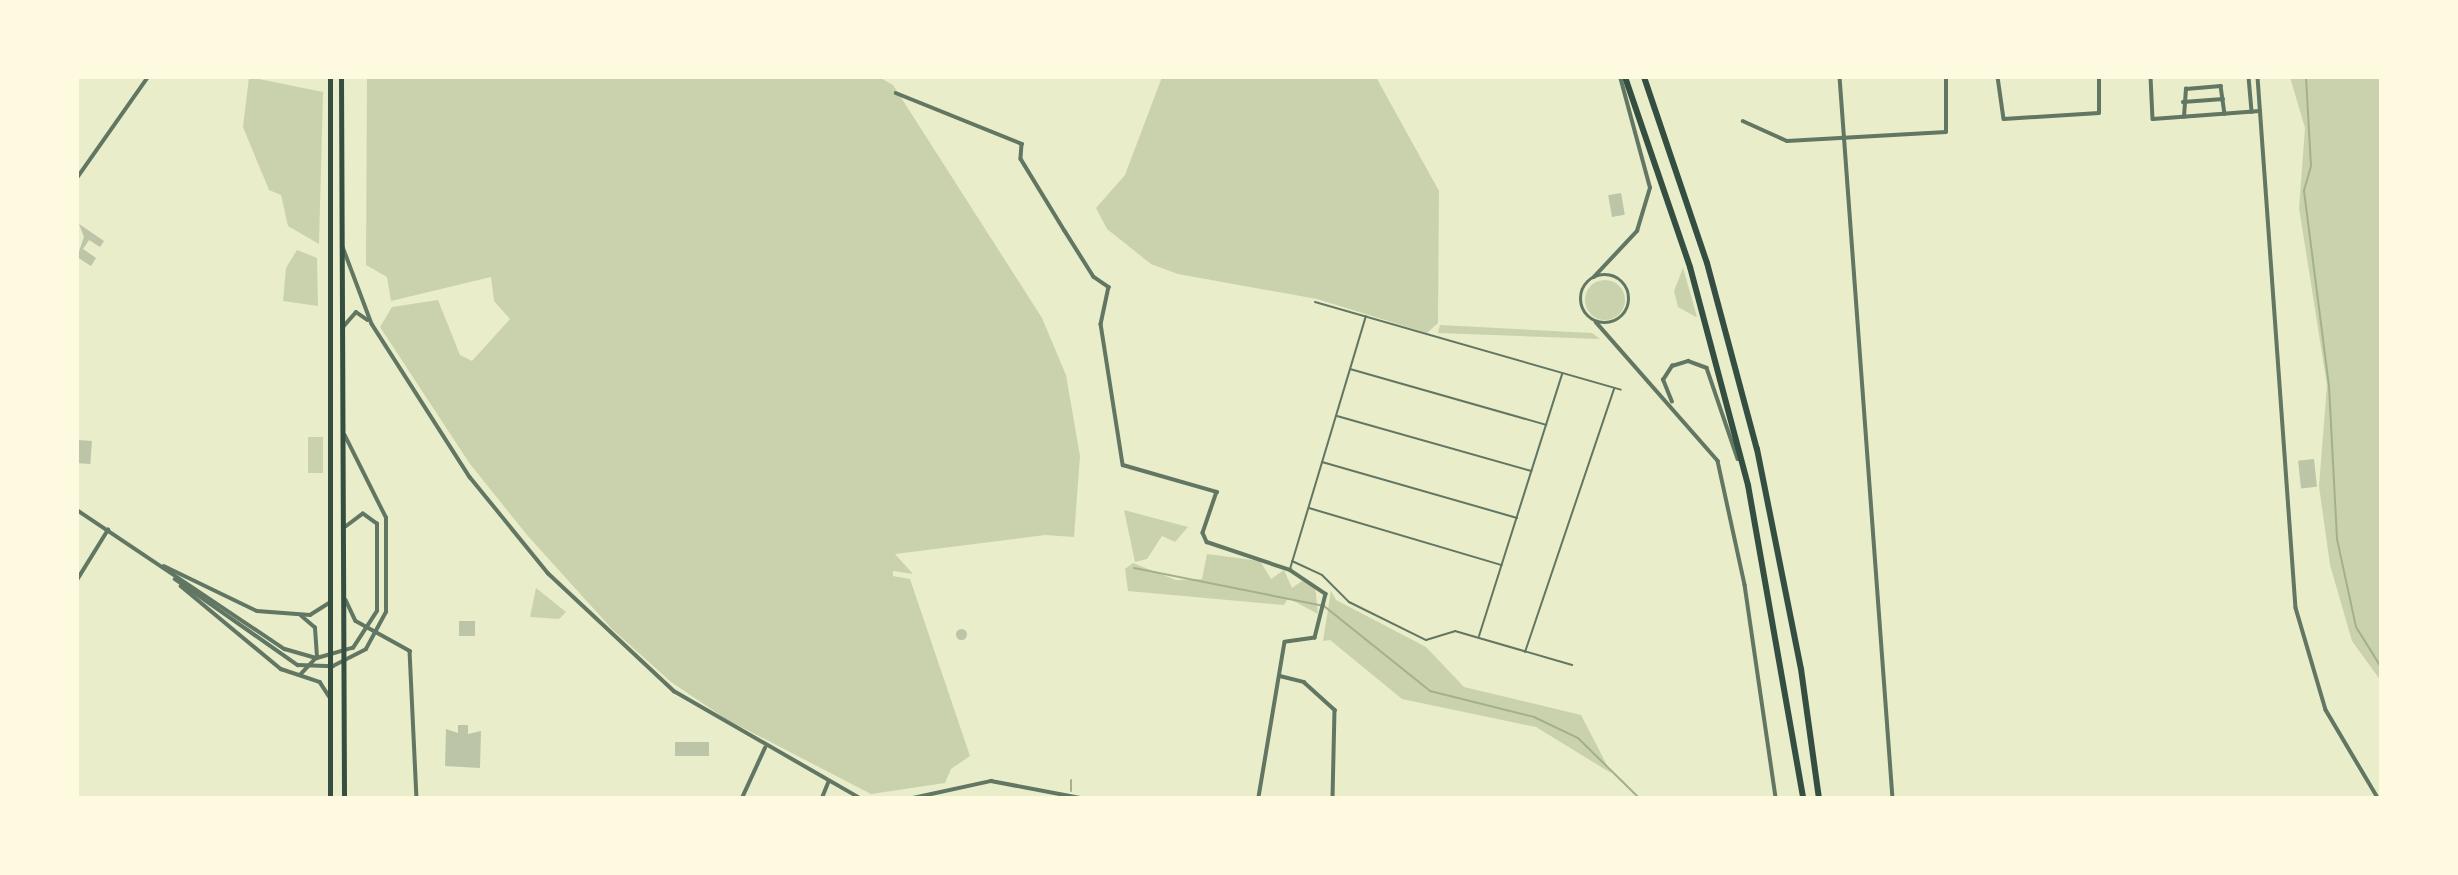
<!DOCTYPE html>
<html>
<head>
<meta charset="utf-8">
<style>
  body { margin:0 }
  #map { position:relative; width:2458px; height:875px; overflow:hidden; background:#e9edc9; font-family:"Open Sans",sans-serif }
  div>[style] { position:absolute }
  [style*='--x'] { left:calc(var(--x)*1px); top:calc(var(--y)*1px); width:calc(var(--w)*1px); rotate:calc(var(--a)*1deg) }
  .green>* { inset:0; background:#cad2ad; transform-origin:0 0 }
  .round { border-radius:50% }
  .stream>* { height:2px; margin:-1px; padding:0 1px; transform-origin:1px; border-radius:1px; background:#a3b18a }
  .building>* { inset:0; background:#bcc5a7; transform-origin:0 0 }
  .service>* { height:2px; margin:-1px; padding:0 1px; transform-origin:1px; border-radius:1px; background:#617663 }
  .minor>* { height:3.5px; margin:-1.75px; padding:0 1.75px; transform-origin:1.75px; border-radius:1.75px; background:#617663 }
  .tertiary>* { height:3.5px; margin:-1.75px; padding:0 1.75px; transform-origin:1.75px; border-radius:1.75px; background:#617663 }
  .tertiary>.ring { margin:-1.75px; padding:0; box-sizing:content-box; background:none; border:3.5px solid #617663; border-radius:50% }
  .primary>* { height:5px; margin:-2.5px; padding:0 2.5px; transform-origin:2.5px; border-radius:2.5px; background:#344e41 }
  .motorway>* { height:6px; margin:-3px; padding:0 3px; transform-origin:3px; border-radius:3px; background:#344e41 }
  span { translate:-50% -50%; white-space:nowrap; text-align:center; line-height:1.15; -webkit-text-stroke:5px #fefae0; paint-order:stroke }
  .frame { position:absolute; inset:0; border:79px solid #fefae0; pointer-events:none }
</style>
</head>
<body>
<div id="map">
  <div class="green">
    <div style="clip-path:polygon(249px 77px,323px 92px,319px 244px,288px 226px,281px 195px,269px 190px,243px 127px)"></div>
    <div style="clip-path:polygon(367px 77px,879px 77px,893px 85px,1042px 318px,1066px 375px,1080px 456px,1074px 537px,1045px 535px,895px 554px,913px 574px,893px 571px,893px 576px,910px 579px,970px 756px,951px 769px,945px 783px,871px 794px,726px 719px,671px 682px,612px 629px,527px 535px,470px 464px,380px 327px,392px 307px,438px 300px,460px 355px,472px 361px,510px 319px,494px 301px,491px 277px,391px 301px,387px 277px,366px 265px)"></div>
    <div style="clip-path:polygon(1162px 77px,1376px 77px,1439px 191px,1438px 323px,1427px 333px,1317px 299px,1178px 274px,1151px 264px,1107px 229px,1096px 208px,1125px 175px)"></div>
    <div style="clip-path:polygon(2290px 77px,2381px 77px,2381px 681px,2352px 641px,2330px 565px,2319px 486px,2327px 385px,2299px 208px,2305px 128px)"></div>
    <div style="clip-path:polygon(297px 250px,317px 258px,318px 306px,283px 301px,286px 268px)"></div>
    <div style="clip-path:polygon(1683px 268px,1697px 317px,1696px 317px,1678px 307px,1674px 291px)"></div>
    <div class="round" style="left:1585px;top:280px;width:40px;height:40px"></div>
    <div style="clip-path:polygon(1440px 325px,1592px 333px,1600px 339px,1438px 333px)"></div>
    <div style="left:308px;top:437px;width:15px;height:36px"></div>
    <div style="clip-path:polygon(1124px 510px,1188px 527px,1175px 542px,1162px 536px,1147px 559px,1135px 562px)"></div>
    <div style="clip-path:polygon(1207px 554px,1260px 561px,1271px 579px,1284px 570px,1292px 588px,1302px 581px,1315px 585px,1318px 614px,1288px 598px,1284px 605px,1128px 591px,1125px 569px,1133px 563px,1176px 580px,1202px 579px)"></div>
    <div style="clip-path:polygon(536px 588px,566px 612px,559px 619px,530px 617px)"></div>
    <div style="clip-path:polygon(1331px 591px,1336px 600px,1426px 647px,1464px 687px,1581px 715px,1611px 773px,1536px 727px,1402px 699px,1330px 640px,1323px 641px)"></div>
  </div>
  <div class="stream">
    <div style="--x:2306;--y:77;--w:89;--a:86.8"></div>
    <div style="--x:2311;--y:166;--w:26;--a:106"></div>
    <div style="--x:2304;--y:191;--w:197;--a:82.7"></div>
    <div style="--x:2329;--y:386;--w:153;--a:87"></div>
    <div style="--x:2337;--y:539;--w:90;--a:77.8"></div>
    <div style="--x:2356;--y:627;--w:47;--a:58"></div>
    <div style="--x:1134;--y:568;--w:194;--a:11.3"></div>
    <div style="--x:1324;--y:606;--w:136;--a:38.7"></div>
    <div style="--x:1430;--y:691;--w:107;--a:14"></div>
    <div style="--x:1534;--y:717;--w:49;--a:25.5"></div>
    <div style="--x:1578;--y:738;--w:86;--a:44.5"></div>
    <div style="--x:1071;--y:791;--w:11;--a:-90"></div>
  </div>
  <div class="building">
    <div style="left:1621px;top:193px;width:22px;height:13px;rotate:80deg"></div>
    <div style="clip-path:polygon(79px 224px,104px 241px,100px 247px,89px 240px,83px 249px,96px 258px,91px 266px,77px 257px,84px 237px)"></div>
    <div style="left:77px;top:440px;width:15px;height:23px;rotate:4deg"></div>
    <div style="left:2314px;top:459px;width:28px;height:16px;rotate:84deg"></div>
    <div style="left:459px;top:621px;width:16px;height:15px"></div>
    <div class="round" style="left:955.5px;top:628.5px;width:11px;height:11px"></div>
    <div style="clip-path:polygon(458px 725px,468px 725px,468px 734px,481px 731px,480px 768px,445px 766px,446px 729px,458px 733px)"></div>
    <div style="left:675px;top:742px;width:34px;height:14px"></div>
  </div>
  <div class="service">
    <div style="--x:1315;--y:302;--w:318;--a:16"></div>
    <div style="--x:1350;--y:369;--w:204;--a:15.9"></div>
    <div style="--x:1337;--y:416;--w:202;--a:15.8"></div>
    <div style="--x:1322;--y:462;--w:203;--a:16"></div>
    <div style="--x:1309;--y:508;--w:201;--a:16.5"></div>
    <div style="--x:1292;--y:561;--w:33;--a:25"></div>
    <div style="--x:1322;--y:575;--w:38;--a:45"></div>
    <div style="--x:1349;--y:602;--w:86;--a:26.3"></div>
    <div style="--x:1426;--y:640;--w:30;--a:-17"></div>
    <div style="--x:1455;--y:631;--w:122;--a:16.2"></div>
    <div style="--x:1290;--y:569;--w:264;--a:-73.3"></div>
    <div style="--x:1479;--y:636;--w:275;--a:-72.4"></div>
    <div style="--x:1525;--y:652;--w:278;--a:-71.3"></div>
  </div>
  <div class="minor">
    <div style="--x:1998;--y:77;--w:42;--a:81.9"></div>
    <div style="--x:2004;--y:119;--w:95;--a:-3.6"></div>
    <div style="--x:2099;--y:113;--w:36;--a:-90"></div>
    <div style="--x:2151;--y:77;--w:42;--a:87.3"></div>
    <div style="--x:2153;--y:119;--w:107;--a:-4.3"></div>
    <div style="--x:2249;--y:77;--w:35;--a:85"></div>
    <div style="--x:896;--y:93;--w:136;--a:22"></div>
    <div style="--x:1022;--y:144;--w:15;--a:94"></div>
    <div style="--x:1021;--y:159;--w:84;--a:58.6"></div>
    <div style="--x:1065;--y:231;--w:54;--a:57.8"></div>
    <div style="--x:1094;--y:277;--w:18;--a:34"></div>
    <div style="--x:1109;--y:287;--w:38;--a:102"></div>
    <div style="--x:1101;--y:324;--w:143;--a:81.1"></div>
    <div style="--x:1123;--y:465;--w:98;--a:16"></div>
    <div style="--x:1217;--y:492;--w:43;--a:108.9"></div>
    <div style="--x:1203;--y:533;--w:10;--a:66"></div>
    <div style="--x:1207;--y:542;--w:88;--a:18.6"></div>
    <div style="--x:1290;--y:570;--w:43;--a:33.7"></div>
    <div style="--x:1326;--y:594;--w:45;--a:104"></div>
    <div style="--x:1315;--y:638;--w:30;--a:172"></div>
    <div style="--x:1285;--y:642;--w:158;--a:99.5"></div>
    <div style="--x:2183;--y:102;--w:40;--a:-4.3"></div>
    <div style="--x:2184;--y:117;--w:28;--a:-86"></div>
    <div style="--x:2186;--y:89;--w:35;--a:-5"></div>
    <div style="--x:2221;--y:86;--w:28;--a:82"></div>
    <div style="--x:1743;--y:121;--w:48;--a:24.4"></div>
    <div style="--x:1787;--y:141;--w:159;--a:-3.2"></div>
    <div style="--x:1946;--y:132;--w:55;--a:-90"></div>
    <div style="--x:77;--y:178;--w:123;--a:-54.9"></div>
    <div style="--x:343;--y:247;--w:82;--a:69.4"></div>
    <div style="--x:372;--y:324;--w:182;--a:57.4"></div>
    <div style="--x:470;--y:477;--w:124;--a:50.9"></div>
    <div style="--x:548;--y:573;--w:173;--a:43.1"></div>
    <div style="--x:674;--y:691;--w:215;--a:29.9"></div>
    <div style="--x:344;--y:326;--w:18;--a:-49"></div>
    <div style="--x:356;--y:312;--w:14;--a:34"></div>
    <div style="--x:77;--y:580;--w:59;--a:-58.2"></div>
    <div style="--x:300;--y:675;--w:25;--a:-47"></div>
    <div style="--x:317;--y:657;--w:29;--a:-94"></div>
    <div style="--x:315;--y:628;--w:18;--a:-139"></div>
    <div style="--x:1280;--y:676;--w:25;--a:14"></div>
    <div style="--x:1304;--y:682;--w:42;--a:42.1"></div>
    <div style="--x:1335;--y:710;--w:88;--a:91.3"></div>
    <div style="--x:742;--y:798;--w:55;--a:-65.3"></div>
    <div style="--x:822;--y:798;--w:16;--a:-68"></div>
    <div style="--x:913;--y:798;--w:80;--a:-12.3"></div>
    <div style="--x:991;--y:781;--w:92;--a:10.7"></div>
  </div>
  <div class="tertiary">
    <div style="--x:1840;--y:77;--w:723;--a:85.8"></div>
    <div style="--x:2258;--y:77;--w:532;--a:85.91"></div>
    <div style="--x:2296;--y:608;--w:106;--a:73.6"></div>
    <div style="--x:2326;--y:710;--w:102;--a:59.4"></div>
    <div class="ring" style="left:1581px;top:275px;width:44.5px;height:44.5px"></div>
    <div style="--x:1594;--y:277;--w:63;--a:-46.9"></div>
    <div style="--x:1637;--y:231;--w:45;--a:-73.2"></div>
    <div style="--x:1650;--y:188;--w:115;--a:-105.1"></div>
    <div style="--x:1596;--y:322;--w:185;--a:48.7"></div>
    <div style="--x:1718;--y:461;--w:127;--a:77.7"></div>
    <div style="--x:1745;--y:585;--w:215;--a:81.7"></div>
    <div style="--x:1672;--y:402;--w:24;--a:-112"></div>
    <div style="--x:1663;--y:380;--w:17;--a:-57"></div>
    <div style="--x:1672;--y:366;--w:17;--a:-17"></div>
    <div style="--x:1688;--y:361;--w:20;--a:20"></div>
    <div style="--x:1707;--y:368;--w:96;--a:71.2"></div>
    <div style="--x:77;--y:510;--w:250;--a:33.8"></div>
    <div style="--x:285;--y:649;--w:33;--a:16"></div>
    <div style="--x:317;--y:658;--w:37;--a:-16"></div>
    <div style="--x:353;--y:648;--w:44;--a:-57"></div>
    <div style="--x:377;--y:611;--w:87;--a:-90"></div>
    <div style="--x:377;--y:524;--w:17;--a:-144"></div>
    <div style="--x:363;--y:514;--w:21;--a:143"></div>
    <div style="--x:164;--y:566;--w:103;--a:25.8"></div>
    <div style="--x:257;--y:611;--w:53;--a:4.3"></div>
    <div style="--x:310;--y:615;--w:22;--a:-32"></div>
    <div style="--x:175;--y:579;--w:150;--a:35"></div>
    <div style="--x:298;--y:665;--w:35;--a:2"></div>
    <div style="--x:333;--y:666;--w:37;--a:-27"></div>
    <div style="--x:366;--y:649;--w:42;--a:-61.6"></div>
    <div style="--x:386;--y:612;--w:94;--a:-90"></div>
    <div style="--x:386;--y:518;--w:92;--a:-116.6"></div>
    <div style="--x:181;--y:586;--w:130;--a:39.7"></div>
    <div style="--x:281;--y:669;--w:41;--a:18.4"></div>
    <div style="--x:320;--y:682;--w:17;--a:57"></div>
    <div style="--x:346;--y:600;--w:23;--a:65"></div>
    <div style="--x:356;--y:621;--w:62;--a:29.1"></div>
    <div style="--x:410;--y:651;--w:147;--a:87.3"></div>
  </div>
  <div class="primary">
    <div style="--x:330;--y:77;--w:721;--a:90"></div>
    <div style="--x:341;--y:77;--w:721;--a:89.76"></div>
  </div>
  <div class="motorway">
    <div style="--x:1625;--y:77;--w:201;--a:71.1"></div>
    <div style="--x:1690;--y:267;--w:226;--a:75.1"></div>
    <div style="--x:1748;--y:485;--w:318;--a:80"></div>
    <div style="--x:1644;--y:77;--w:196;--a:71.3"></div>
    <div style="--x:1707;--y:263;--w:193;--a:75"></div>
    <div style="--x:1757;--y:449;--w:224;--a:78.7"></div>
    <div style="--x:1801;--y:669;--w:130;--a:82.1"></div>
  </div>
  <div class="frame"></div>
</div>
</body>
</html>
